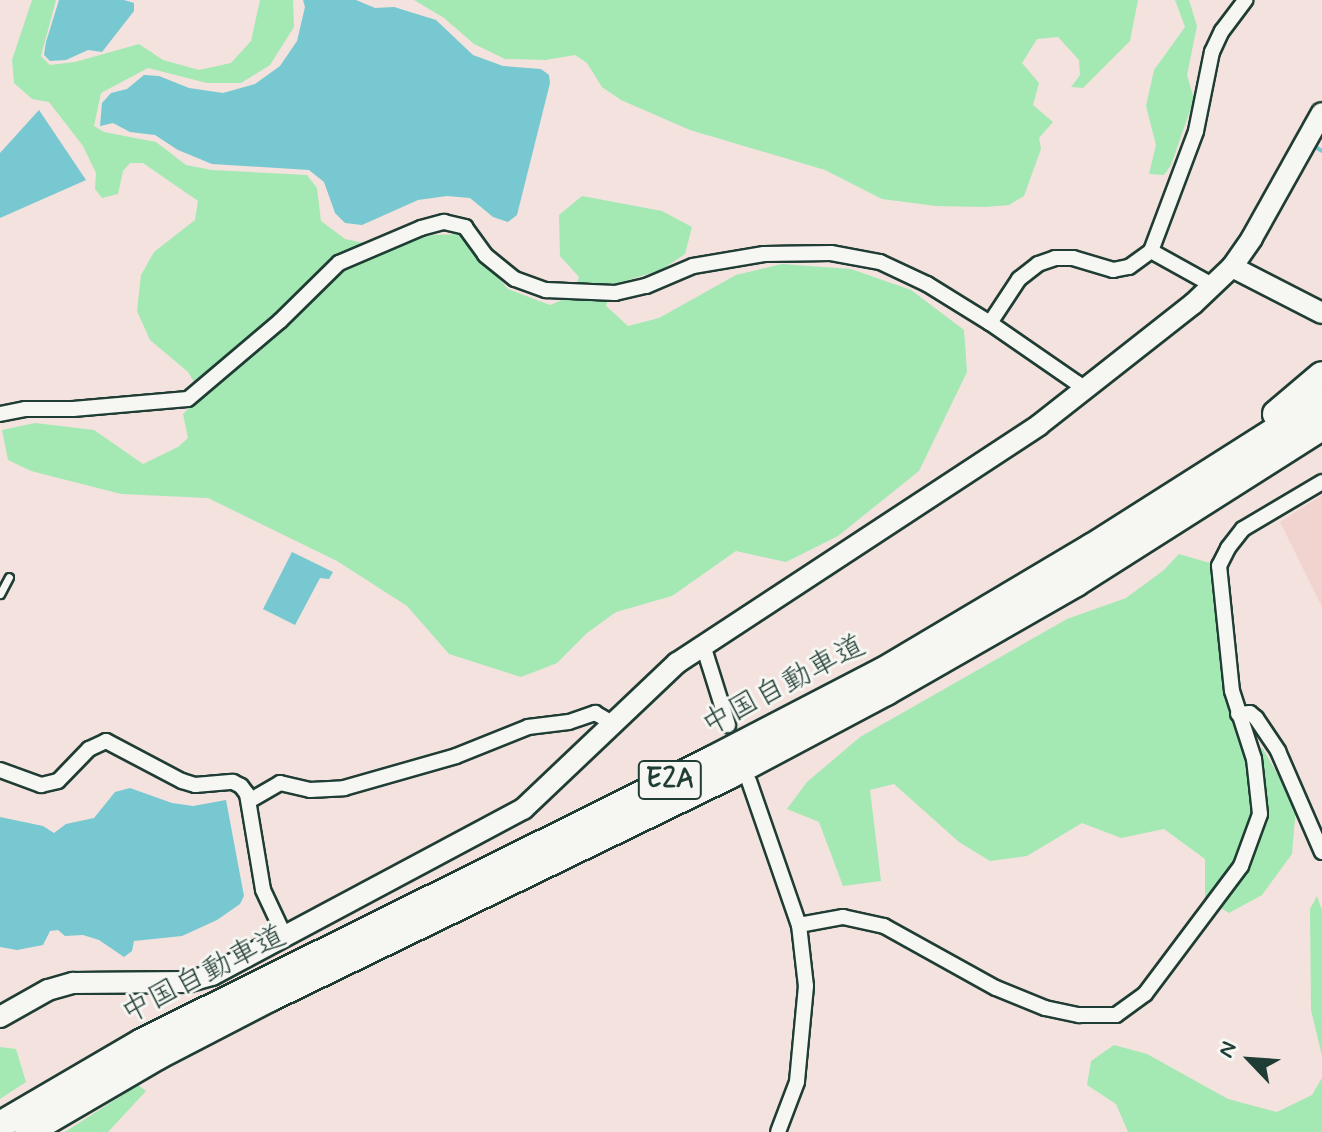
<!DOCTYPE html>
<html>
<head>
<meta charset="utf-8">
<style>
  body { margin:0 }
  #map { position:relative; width:1322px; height:1132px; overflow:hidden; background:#f3e2dd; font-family:Mynerve,"Klee One",sans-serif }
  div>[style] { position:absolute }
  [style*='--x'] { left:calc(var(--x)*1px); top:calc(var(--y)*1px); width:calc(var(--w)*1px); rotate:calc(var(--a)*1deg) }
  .built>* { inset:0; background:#f1d4cf }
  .green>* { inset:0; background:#a4e9b4 }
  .water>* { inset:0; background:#77c8d1 }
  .stream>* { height:4px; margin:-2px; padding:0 2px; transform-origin:2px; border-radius:2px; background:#77c8d1 }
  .roads { filter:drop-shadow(2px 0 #1f3d34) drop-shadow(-2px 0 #1f3d34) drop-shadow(0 2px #1f3d34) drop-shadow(0 -2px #1f3d34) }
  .lane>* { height:7px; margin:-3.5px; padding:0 3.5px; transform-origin:3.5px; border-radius:3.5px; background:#f6f6f2 }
  .street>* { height:14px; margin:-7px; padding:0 7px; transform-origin:7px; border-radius:7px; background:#f6f6f2 }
  .secondary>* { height:20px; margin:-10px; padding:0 10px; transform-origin:10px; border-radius:10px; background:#f6f6f2 }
  .highway>* { height:26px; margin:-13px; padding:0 13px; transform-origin:13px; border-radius:13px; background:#f6f6f2 }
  span { translate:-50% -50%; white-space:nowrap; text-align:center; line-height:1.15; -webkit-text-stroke:6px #f6f6f2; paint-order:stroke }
  .shield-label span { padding:2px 6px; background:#f6f6f2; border:2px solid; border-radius:6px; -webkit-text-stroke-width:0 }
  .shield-label { font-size:28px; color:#1f3d34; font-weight:700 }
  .street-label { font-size:30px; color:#1f3d34 }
  .north { position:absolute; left:1210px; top:1020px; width:80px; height:80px; -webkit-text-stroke:6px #f6f6f2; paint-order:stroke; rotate:295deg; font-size:22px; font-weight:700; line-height:32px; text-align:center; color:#1f3d34 }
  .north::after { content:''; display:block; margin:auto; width:28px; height:36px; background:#1f3d34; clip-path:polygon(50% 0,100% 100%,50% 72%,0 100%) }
</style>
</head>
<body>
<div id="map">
  <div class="built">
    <div style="clip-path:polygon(1322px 495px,1322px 607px,1280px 522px)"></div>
  </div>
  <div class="green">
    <div style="clip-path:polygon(32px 0,56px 0,41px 56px,50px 65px,75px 62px,139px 44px,163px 60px,199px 70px,231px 63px,251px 41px,260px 0,293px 0,294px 27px,270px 65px,241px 83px,207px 83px,148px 68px,101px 93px,94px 126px,104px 132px,156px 142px,186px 165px,212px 170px,307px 175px,317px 188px,321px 221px,345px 239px,382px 247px,433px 235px,460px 234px,508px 289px,550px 305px,572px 296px,579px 277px,560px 256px,559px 215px,582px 196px,662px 211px,692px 227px,685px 254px,661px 270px,612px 285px,606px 306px,628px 326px,659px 318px,736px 275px,782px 264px,851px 269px,911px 290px,964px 330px,967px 372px,919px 471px,838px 536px,786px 562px,736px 551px,672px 596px,616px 612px,587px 633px,557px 663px,521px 677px,449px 654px,407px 606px,337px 561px,208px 498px,121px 494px,31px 471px,8px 460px,2px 430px,35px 423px,94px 430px,143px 464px,178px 447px,188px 438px,183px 414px,202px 395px,188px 372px,150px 340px,137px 311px,141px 275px,154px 252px,195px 220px,198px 201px,143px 163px,130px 163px,123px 171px,118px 194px,102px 198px,95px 189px,96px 173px,83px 146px,49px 102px,32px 99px,14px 83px,12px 60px)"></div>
    <div style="clip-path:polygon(414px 0,1138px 0,1130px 41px,1083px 88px,1071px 87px,1080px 75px,1079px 60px,1058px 37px,1037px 39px,1022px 63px,1039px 83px,1033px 105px,1053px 122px,1039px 138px,1041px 149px,1024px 196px,1009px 205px,986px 207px,936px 206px,882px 199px,825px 170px,690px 130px,621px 100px,602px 87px,587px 63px,575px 55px,545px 60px,505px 59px,474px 44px,444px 18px)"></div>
    <div style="clip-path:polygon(1175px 0,1189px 0,1197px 26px,1187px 75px,1194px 99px,1171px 165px,1164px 175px,1149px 174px,1156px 145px,1146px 106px,1154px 70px,1185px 27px)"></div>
    <div style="clip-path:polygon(1179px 554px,1210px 563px,1224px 683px,1237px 737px,1263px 749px,1296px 806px,1292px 854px,1262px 895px,1229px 913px,1205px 898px,1205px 859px,1164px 829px,1121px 838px,1082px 823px,1027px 856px,990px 861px,959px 842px,894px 784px,870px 790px,881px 881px,843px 886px,819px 822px,787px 809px,807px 782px,860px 737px,1067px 619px,1126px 598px,1164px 570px)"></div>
    <div style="clip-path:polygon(1317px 896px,1322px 910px,1322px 1056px,1311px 1010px,1310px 909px)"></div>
    <div style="clip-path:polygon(1114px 1045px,1147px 1054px,1228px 1099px,1277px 1112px,1312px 1095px,1322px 1078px,1322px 1132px,1128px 1132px,1116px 1104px,1087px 1085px,1091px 1061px)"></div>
    <div style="clip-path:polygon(0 1047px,16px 1049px,26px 1082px,0 1099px)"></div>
    <div style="clip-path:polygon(138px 1085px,146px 1091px,108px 1132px,65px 1132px)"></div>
  </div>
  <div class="water">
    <div style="clip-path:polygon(59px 0,124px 0,134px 3px,134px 11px,102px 52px,88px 50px,66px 60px,50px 61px,44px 55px,46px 42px)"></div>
    <div style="clip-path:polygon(303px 0,356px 0,375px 8px,394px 7px,436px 20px,473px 55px,503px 66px,541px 69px,549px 75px,550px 83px,517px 215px,508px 222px,493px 217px,470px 198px,447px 196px,418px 200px,362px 225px,345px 223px,335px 213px,324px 182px,309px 170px,212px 164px,178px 150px,155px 135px,130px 132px,113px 123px,100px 126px,102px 103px,111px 93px,127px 89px,144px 75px,159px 76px,189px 88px,223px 93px,255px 84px,280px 66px,297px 41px,305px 7px)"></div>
    <div style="clip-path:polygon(39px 110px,86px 180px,0 218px,0 153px)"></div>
    <div style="clip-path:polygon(292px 552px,333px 572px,329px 579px,320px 578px,295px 625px,263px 609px)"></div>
    <div style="clip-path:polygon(130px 788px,172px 803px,193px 806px,226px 800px,244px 896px,240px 904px,217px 920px,182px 936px,134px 941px,132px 951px,124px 957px,99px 940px,83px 935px,65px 936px,58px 930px,50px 931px,43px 945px,17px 950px,0 947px,0 817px,43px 826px,54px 833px,66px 824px,94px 818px,115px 792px)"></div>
  </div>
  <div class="stream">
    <div style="--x:1314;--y:146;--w:9;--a:32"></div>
  </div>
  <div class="roads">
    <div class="lane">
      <div style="--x:0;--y:594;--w:19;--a:-62"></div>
    </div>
    <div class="street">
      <div style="--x:1151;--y:251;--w:72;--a:29.1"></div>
      <div style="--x:990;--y:323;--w:53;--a:-56.6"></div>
      <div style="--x:1019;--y:279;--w:24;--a:-38"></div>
      <div style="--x:1038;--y:264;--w:18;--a:-19"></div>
      <div style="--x:1055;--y:258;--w:18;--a:0"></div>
      <div style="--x:1073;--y:258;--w:42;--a:16.7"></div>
      <div style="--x:1113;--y:270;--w:16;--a:-11"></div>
      <div style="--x:1129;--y:267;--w:27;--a:-36"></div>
      <div style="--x:1151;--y:251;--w:128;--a:-69.4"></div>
      <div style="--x:1196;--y:131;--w:81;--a:-78.6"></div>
      <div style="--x:1212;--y:52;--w:23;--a:-65"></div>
      <div style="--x:1222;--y:31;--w:39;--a:-53"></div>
      <div style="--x:0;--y:414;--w:25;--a:-11"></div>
      <div style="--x:25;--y:409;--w:48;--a:0"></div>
      <div style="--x:73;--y:409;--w:115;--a:-5"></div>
      <div style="--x:188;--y:399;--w:121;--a:-40.3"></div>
      <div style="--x:280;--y:321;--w:83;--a:-44.5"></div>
      <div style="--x:339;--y:263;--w:89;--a:-23.1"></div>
      <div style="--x:421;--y:228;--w:24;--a:-15"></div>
      <div style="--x:444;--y:222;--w:22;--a:13"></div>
      <div style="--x:465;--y:227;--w:34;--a:54"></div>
      <div style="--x:485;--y:255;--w:38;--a:39"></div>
      <div style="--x:515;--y:279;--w:33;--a:20"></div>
      <div style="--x:546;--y:290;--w:69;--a:2.5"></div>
      <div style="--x:615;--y:293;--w:32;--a:-13"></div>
      <div style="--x:646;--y:286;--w:51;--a:-23.1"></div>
      <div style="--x:693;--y:266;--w:72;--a:-9.6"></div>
      <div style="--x:764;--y:254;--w:67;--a:-0.9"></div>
      <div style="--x:831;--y:253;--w:50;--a:10.4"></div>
      <div style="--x:880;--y:262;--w:52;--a:25.1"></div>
      <div style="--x:927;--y:284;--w:74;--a:31.8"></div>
      <div style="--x:990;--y:323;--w:106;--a:34.6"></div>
      <div style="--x:1077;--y:383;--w:10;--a:53"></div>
      <div style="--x:703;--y:645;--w:84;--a:72.6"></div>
      <div style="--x:1238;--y:714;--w:12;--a:-5"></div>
      <div style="--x:1250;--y:713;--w:8;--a:40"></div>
      <div style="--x:1256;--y:718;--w:40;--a:56"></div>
      <div style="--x:1278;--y:751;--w:110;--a:66.5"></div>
      <div style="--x:0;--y:770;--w:44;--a:20.1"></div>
      <div style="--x:41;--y:785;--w:17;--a:-13"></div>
      <div style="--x:58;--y:781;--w:45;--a:-45.9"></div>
      <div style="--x:89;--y:749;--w:19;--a:-25"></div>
      <div style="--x:106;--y:741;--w:86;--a:27.8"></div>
      <div style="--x:182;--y:781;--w:14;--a:17"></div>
      <div style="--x:195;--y:785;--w:38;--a:-5"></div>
      <div style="--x:233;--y:782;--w:9;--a:27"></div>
      <div style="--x:241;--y:786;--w:10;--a:53"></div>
      <div style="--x:247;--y:794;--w:97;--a:80.5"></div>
      <div style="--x:263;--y:890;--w:52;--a:64.9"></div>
      <div style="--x:749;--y:781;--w:152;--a:70.9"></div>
      <div style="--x:799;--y:925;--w:61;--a:83.5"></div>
      <div style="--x:806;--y:986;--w:96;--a:95.4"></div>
      <div style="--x:797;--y:1082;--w:53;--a:110.8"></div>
      <div style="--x:249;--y:801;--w:36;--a:-30"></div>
      <div style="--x:280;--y:783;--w:31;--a:13"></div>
      <div style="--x:310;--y:790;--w:34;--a:-3"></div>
      <div style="--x:344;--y:788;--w:116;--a:-15.9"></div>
      <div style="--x:456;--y:756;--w:78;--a:-21.9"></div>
      <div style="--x:528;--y:727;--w:41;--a:-7"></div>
      <div style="--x:569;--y:722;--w:28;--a:-19"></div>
      <div style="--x:595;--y:713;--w:20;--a:30"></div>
      <div style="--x:799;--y:925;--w:45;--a:-10.3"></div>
      <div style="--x:843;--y:917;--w:42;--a:12.4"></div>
      <div style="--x:884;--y:926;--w:128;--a:29"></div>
      <div style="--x:996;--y:988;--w:53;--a:22.2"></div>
      <div style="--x:1045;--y:1008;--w:35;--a:12"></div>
      <div style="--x:1079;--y:1015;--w:37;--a:0"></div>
      <div style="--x:1116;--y:1015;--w:36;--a:-36"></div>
      <div style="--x:1145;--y:994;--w:160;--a:-53.1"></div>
      <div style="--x:1241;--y:866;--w:55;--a:-69.9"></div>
      <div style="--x:1260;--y:814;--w:55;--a:-96.2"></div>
      <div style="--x:1254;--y:759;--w:71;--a:-107.9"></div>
      <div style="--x:1232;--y:691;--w:126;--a:-95.9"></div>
      <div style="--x:1219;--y:566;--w:20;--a:-63"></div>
      <div style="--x:1228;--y:548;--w:24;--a:-52"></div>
      <div style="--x:1243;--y:529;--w:92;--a:-30.7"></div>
    </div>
    <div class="secondary">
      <div style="--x:1232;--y:267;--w:101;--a:27.1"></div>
      <div style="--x:0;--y:1017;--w:55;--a:-29.4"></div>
      <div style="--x:48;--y:990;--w:26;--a:-16"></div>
      <div style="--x:73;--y:983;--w:114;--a:-0.5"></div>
      <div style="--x:187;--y:982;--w:26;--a:-16"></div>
      <div style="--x:212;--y:975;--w:353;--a:-28.1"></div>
      <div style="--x:523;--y:809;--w:212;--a:-43.5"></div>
      <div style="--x:677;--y:663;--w:433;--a:-33.3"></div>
      <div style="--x:1039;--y:425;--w:196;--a:-38.2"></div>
      <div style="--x:1193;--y:304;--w:54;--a:-43.5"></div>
      <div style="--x:1232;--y:267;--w:35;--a:-55"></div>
      <div style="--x:1252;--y:238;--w:143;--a:-60.8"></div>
    </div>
    <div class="highway">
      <div style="--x:1276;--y:414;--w:60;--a:-40.3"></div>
      <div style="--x:0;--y:1125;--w:164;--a:-30.3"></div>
      <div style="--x:142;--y:1042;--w:637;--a:-26.36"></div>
      <div style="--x:713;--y:759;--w:191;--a:-27.4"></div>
      <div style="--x:883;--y:671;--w:243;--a:-30.7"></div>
      <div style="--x:1092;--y:547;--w:272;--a:-32.4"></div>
      <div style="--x:28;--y:1132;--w:151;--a:-30.3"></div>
      <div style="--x:158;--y:1056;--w:126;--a:-27.4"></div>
      <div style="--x:270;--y:998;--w:511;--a:-25.86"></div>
      <div style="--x:730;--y:775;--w:177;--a:-28"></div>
      <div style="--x:886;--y:692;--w:219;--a:-29.8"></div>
      <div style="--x:1076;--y:583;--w:291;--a:-32.4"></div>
    </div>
  </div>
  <div class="shield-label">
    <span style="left:670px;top:780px">E2A</span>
  </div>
  <div class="street-label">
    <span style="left:784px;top:686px;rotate:-28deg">中国自動車道</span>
    <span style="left:204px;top:975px;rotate:-27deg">中国自動車道</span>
  </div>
  <div class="north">N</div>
</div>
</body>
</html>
